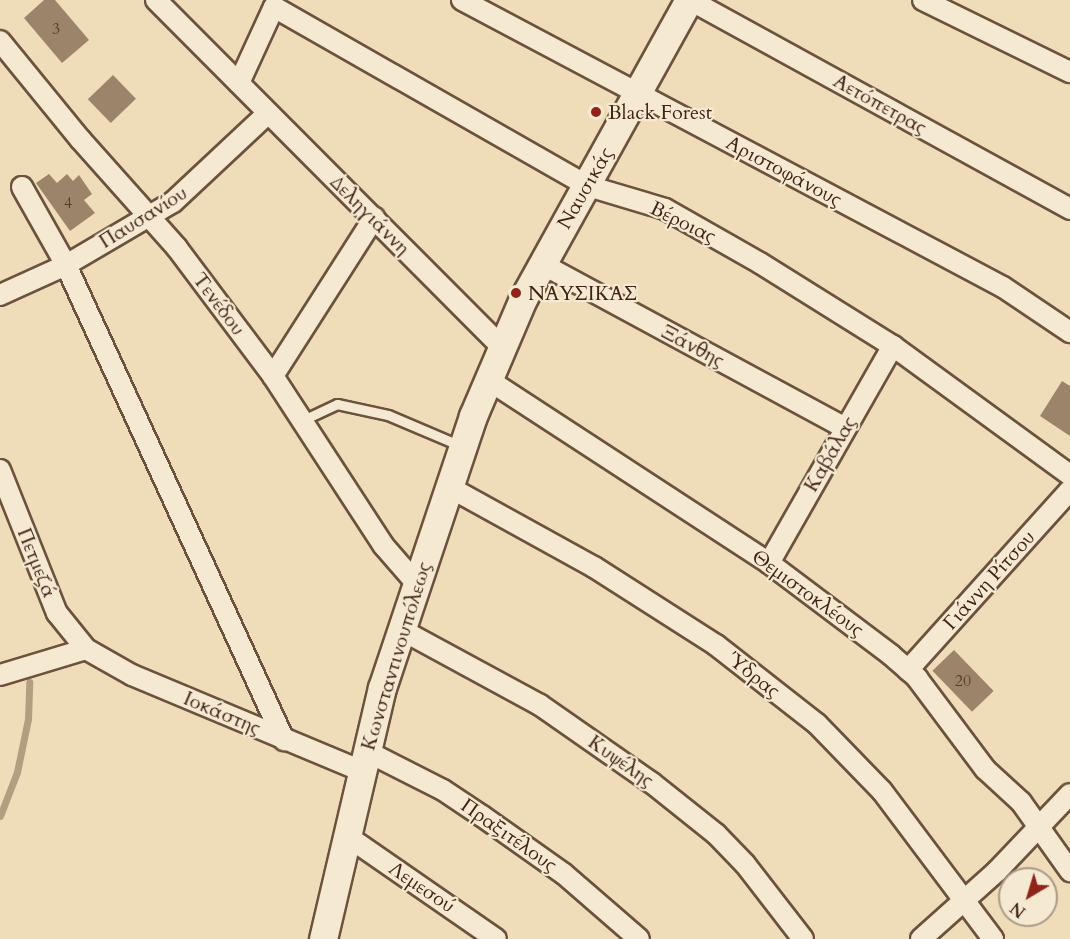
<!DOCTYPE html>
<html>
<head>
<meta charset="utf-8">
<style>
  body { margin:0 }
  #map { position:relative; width:1070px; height:939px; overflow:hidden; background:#efddb9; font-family:Cardo,serif }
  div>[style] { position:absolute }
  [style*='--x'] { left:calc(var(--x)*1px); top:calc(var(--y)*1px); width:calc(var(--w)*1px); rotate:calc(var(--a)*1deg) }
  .stream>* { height:7px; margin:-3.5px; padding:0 3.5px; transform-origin:3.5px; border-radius:3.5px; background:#b49e81 }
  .building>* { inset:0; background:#9b846a; transform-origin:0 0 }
  .roads { filter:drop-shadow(2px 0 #6c523e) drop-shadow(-2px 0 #6c523e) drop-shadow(0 2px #6c523e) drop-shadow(0 -2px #6c523e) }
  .lane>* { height:9px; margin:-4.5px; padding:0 4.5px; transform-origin:4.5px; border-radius:4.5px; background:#f5e9d2 }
  .street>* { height:20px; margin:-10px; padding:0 10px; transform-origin:10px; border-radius:10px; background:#f5e9d2 }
  .secondary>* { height:27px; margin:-13.5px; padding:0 13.5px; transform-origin:13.5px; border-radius:13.5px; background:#f5e9d2 }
  .dots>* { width:16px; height:16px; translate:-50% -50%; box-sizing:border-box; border:3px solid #f5e9d2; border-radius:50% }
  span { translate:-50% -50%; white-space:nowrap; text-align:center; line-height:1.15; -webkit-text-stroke:4.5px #f5e9d2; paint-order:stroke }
  .number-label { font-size:16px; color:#583c2a }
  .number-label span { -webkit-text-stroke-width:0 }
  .street-label { font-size:20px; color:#412415 }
  .poi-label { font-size:20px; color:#412415 }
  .left { translate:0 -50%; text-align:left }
  .north { position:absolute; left:998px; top:867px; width:60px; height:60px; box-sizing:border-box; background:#f5e9d2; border:2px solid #ad9a86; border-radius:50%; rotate:218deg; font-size:16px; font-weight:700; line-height:24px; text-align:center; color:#412415 }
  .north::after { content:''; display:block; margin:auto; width:21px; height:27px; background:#8f2418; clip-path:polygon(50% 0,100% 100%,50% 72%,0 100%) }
</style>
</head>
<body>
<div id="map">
  <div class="stream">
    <div style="--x:0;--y:816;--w:47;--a:-68.9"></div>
    <div style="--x:17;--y:772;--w:54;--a:-78.3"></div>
    <div style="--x:28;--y:719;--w:37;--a:-88"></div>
  </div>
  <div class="building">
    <div style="clip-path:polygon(44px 0,55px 0,89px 40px,62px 63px,24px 18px)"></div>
    <div style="left:113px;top:75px;width:33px;height:35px;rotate:46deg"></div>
    <div style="clip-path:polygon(49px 174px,57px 183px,67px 174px,73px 181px,79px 175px,92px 194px,84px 200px,95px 213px,70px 231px,36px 183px)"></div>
    <div style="clip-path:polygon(1062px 381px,1070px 386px,1070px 436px,1040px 416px)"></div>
    <div style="left:954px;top:650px;width:57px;height:30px;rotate:46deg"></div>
  </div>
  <div class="roads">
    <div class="lane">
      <div style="--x:303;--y:420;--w:38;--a:-25"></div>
      <div style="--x:337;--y:404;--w:52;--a:12.2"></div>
      <div style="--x:388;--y:415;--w:79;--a:23"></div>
    </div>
    <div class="street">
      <div style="--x:156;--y:0;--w:489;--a:45.1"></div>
      <div style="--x:462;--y:0;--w:612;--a:27.95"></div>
      <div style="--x:1003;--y:287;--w:81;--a:33.9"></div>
      <div style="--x:690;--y:0;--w:434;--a:28.8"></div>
      <div style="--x:923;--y:0;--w:164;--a:26.1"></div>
      <div style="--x:0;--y:41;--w:127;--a:50.8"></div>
      <div style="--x:80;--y:139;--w:146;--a:48.3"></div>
      <div style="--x:177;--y:248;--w:160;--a:53.1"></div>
      <div style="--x:273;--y:376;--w:202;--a:56.9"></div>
      <div style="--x:383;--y:545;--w:50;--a:49"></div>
      <div style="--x:239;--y:83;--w:84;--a:-65.3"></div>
      <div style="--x:274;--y:7;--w:361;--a:29.7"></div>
      <div style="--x:588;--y:186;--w:80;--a:16.6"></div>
      <div style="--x:665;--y:209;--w:109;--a:29.6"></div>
      <div style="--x:760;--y:263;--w:157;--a:32"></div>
      <div style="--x:893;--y:346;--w:219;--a:36.1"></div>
      <div style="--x:22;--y:187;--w:90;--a:60.6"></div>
      <div style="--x:66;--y:265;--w:523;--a:65.35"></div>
      <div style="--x:542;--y:264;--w:345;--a:28.4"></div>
      <div style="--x:0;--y:295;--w:72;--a:-24.4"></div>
      <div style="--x:66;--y:265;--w:124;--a:-30.5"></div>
      <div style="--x:173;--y:202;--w:130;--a:-43.1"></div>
      <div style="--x:273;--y:376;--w:188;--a:-57.4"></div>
      <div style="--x:487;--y:379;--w:337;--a:33.1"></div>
      <div style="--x:769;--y:563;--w:153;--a:37"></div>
      <div style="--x:891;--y:655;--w:35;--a:41"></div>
      <div style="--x:917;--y:678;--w:114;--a:53.2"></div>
      <div style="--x:985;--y:769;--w:49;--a:42.5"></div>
      <div style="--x:1021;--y:802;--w:85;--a:54.6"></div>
      <div style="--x:0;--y:470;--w:154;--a:68.3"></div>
      <div style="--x:57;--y:613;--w:46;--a:51.1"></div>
      <div style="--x:86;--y:649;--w:53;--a:29.5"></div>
      <div style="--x:132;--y:675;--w:249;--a:22.7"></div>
      <div style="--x:449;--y:487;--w:166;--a:28.9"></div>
      <div style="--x:594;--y:567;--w:145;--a:32.6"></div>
      <div style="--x:716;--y:645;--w:128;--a:38"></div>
      <div style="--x:817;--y:724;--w:93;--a:45.9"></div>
      <div style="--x:882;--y:791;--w:185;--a:53.1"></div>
      <div style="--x:769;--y:563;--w:250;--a:-60.3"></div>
      <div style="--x:400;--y:629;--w:159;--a:28.5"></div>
      <div style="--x:540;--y:705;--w:136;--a:34.9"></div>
      <div style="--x:652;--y:783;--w:82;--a:38.6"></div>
      <div style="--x:716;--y:834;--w:42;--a:46"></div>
      <div style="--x:745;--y:864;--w:95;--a:52.3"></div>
      <div style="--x:908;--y:670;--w:242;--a:-48"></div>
      <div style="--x:0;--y:675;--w:90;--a:-16.8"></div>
      <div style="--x:366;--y:751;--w:86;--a:26.9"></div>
      <div style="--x:443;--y:790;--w:47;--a:33.7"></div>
      <div style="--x:482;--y:816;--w:100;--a:35.3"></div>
      <div style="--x:564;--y:874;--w:99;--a:40.9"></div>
      <div style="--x:347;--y:836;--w:181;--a:34.7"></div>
      <div style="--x:921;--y:939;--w:102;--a:-41.8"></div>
      <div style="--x:997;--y:871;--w:106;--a:-46.5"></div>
    </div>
    <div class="secondary">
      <div style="--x:323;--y:939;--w:258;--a:-76.8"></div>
      <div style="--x:382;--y:688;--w:287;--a:-71.5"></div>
      <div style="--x:473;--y:416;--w:127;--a:-66.9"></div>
      <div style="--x:523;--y:299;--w:342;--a:-61"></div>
    </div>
  </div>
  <div class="dots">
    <div style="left:596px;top:112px;background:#8f2418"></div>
    <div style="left:516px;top:293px;background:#8f2418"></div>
  </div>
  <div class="number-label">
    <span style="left:56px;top:29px">3</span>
    <span style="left:68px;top:203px">4</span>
    <span style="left:963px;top:681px">20</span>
  </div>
  <div class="street-label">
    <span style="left:880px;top:104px;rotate:29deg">Αετόπετρας</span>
    <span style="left:784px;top:171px;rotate:28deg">Αριστοφάνους</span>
    <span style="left:585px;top:188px;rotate:-60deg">Ναυσικάς</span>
    <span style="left:370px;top:215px;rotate:45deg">Δεληγιάννη</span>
    <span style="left:143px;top:217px;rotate:-32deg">Παυσανίου</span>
    <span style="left:683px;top:222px;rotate:26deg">Βέροιας</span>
    <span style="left:219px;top:304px;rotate:53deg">Τενέδου</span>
    <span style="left:693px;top:346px;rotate:28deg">Ξάνθης</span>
    <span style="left:830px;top:454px;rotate:-60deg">Καβάλας</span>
    <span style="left:37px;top:563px;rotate:68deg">Πετμεζά</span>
    <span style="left:989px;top:580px;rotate:-48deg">Γιάννη Ρίτσου</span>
    <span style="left:808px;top:593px;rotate:36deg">Θεμιστοκλέους</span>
    <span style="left:396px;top:656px;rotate:-73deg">Κωνσταντινουπόλεως</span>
    <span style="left:754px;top:675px;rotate:38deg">Ύδρας</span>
    <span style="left:222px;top:713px;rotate:23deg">Ιοκάστης</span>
    <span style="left:621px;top:761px;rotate:35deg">Κυψέλης</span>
    <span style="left:509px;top:835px;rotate:35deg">Πραξιτέλους</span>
    <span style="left:422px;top:887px;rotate:34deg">Λεμεσού</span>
  </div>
  <div class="poi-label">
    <span class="left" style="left:608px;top:112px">Black Forest</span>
    <span class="left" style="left:528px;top:293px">ΝΑΥΣΙΚΑΣ</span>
  </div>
  <div class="north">N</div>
</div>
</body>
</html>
